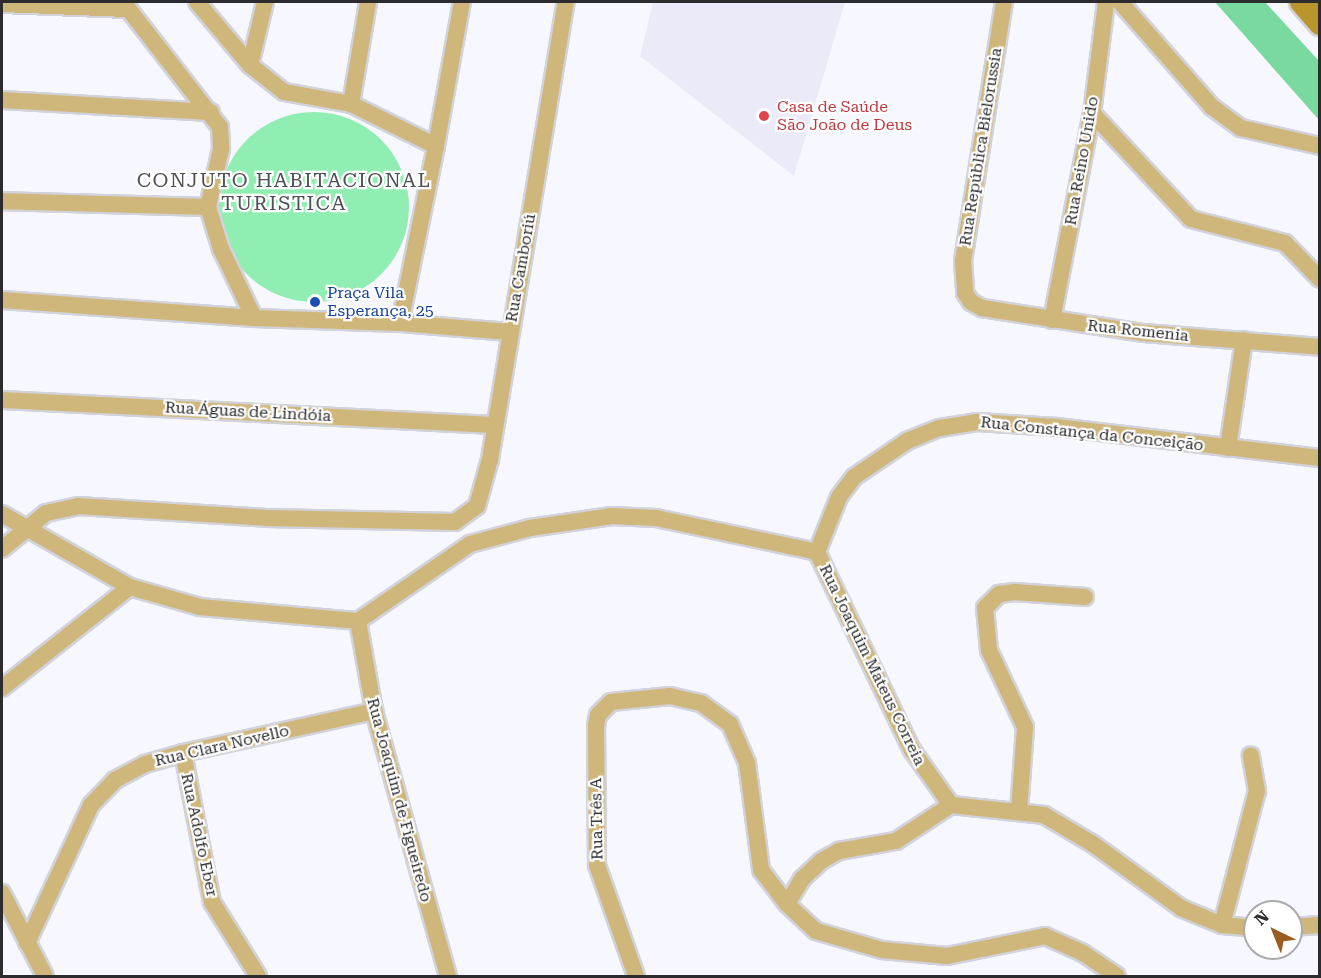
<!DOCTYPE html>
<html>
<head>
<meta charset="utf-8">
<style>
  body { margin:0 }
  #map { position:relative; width:1321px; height:978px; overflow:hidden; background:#f7f7ff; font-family:"Roboto Serif",serif }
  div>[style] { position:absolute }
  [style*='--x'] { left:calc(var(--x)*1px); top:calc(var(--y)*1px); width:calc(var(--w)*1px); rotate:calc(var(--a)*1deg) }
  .built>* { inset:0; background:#eaeaf8 }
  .green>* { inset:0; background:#90eeb2 }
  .round { border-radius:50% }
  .forest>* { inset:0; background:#7ad99e }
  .roads { filter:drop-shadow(2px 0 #d2d2da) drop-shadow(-2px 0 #d2d2da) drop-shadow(0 2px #d2d2da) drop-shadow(0 -2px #d2d2da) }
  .minor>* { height:16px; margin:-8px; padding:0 8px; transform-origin:8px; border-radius:8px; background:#cfb67a }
  .secondary>* { height:24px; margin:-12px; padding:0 12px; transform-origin:12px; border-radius:12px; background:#ba942c }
  .dots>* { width:16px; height:16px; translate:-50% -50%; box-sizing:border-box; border:3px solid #fff; border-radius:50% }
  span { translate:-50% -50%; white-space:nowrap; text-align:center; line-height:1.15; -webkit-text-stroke:4.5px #fff; paint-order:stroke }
  .health-label { font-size:16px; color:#be3a42 }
  .left { translate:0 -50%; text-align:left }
  .street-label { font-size:16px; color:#2c2c2f }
  .transit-label { font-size:16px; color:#164399 }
  .quarter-label { font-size:20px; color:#4f4f55; letter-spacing:1.5px }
  .frame { position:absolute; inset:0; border:3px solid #2c2c2f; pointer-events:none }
  .north { position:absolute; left:1243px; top:900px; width:60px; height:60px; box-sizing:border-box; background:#fff; border:2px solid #ababac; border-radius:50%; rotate:317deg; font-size:16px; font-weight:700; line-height:24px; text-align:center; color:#2c2c2f }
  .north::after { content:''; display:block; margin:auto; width:21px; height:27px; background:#9a5d20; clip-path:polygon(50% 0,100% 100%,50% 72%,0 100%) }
</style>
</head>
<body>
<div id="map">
  <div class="built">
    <div style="clip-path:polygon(653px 2px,845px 2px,794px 176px,640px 56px)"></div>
  </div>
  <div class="green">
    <div class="round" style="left:219px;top:112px;width:190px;height:190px"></div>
  </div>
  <div class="forest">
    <div style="clip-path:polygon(1215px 2px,1265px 2px,1319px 61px,1319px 120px)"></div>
  </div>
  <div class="roads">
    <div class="minor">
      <div style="--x:123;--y:2;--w:158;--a:52.2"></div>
      <div style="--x:220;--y:127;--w:22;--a:87"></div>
      <div style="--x:221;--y:149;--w:59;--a:102.6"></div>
      <div style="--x:208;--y:207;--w:44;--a:72.8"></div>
      <div style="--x:221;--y:249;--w:76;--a:64.4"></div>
      <div style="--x:254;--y:318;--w:146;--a:2"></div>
      <div style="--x:400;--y:323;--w:181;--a:-78.5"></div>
      <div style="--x:436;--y:146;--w:95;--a:-153.7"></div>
      <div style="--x:351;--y:104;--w:68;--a:-169.8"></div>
      <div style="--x:284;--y:92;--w:43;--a:-141.5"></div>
      <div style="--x:250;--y:65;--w:82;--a:-130.1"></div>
      <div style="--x:1004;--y:2;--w:262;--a:99"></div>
      <div style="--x:963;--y:261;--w:32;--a:86"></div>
      <div style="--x:965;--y:293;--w:11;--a:56"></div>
      <div style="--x:971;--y:302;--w:13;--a:29"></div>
      <div style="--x:982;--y:308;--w:164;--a:8.8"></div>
      <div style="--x:1144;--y:333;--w:177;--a:4.5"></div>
      <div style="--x:1120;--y:2;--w:140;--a:48.8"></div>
      <div style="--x:1212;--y:107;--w:36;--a:36"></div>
      <div style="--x:1241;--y:128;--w:81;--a:12.8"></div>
      <div style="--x:2;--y:4;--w:126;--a:2.3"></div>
      <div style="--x:250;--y:65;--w:65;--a:-76.6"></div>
      <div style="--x:2;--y:100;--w:209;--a:3.3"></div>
      <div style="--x:351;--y:104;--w:103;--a:-80.5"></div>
      <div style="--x:1092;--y:113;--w:145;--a:47"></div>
      <div style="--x:1191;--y:219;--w:97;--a:14.3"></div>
      <div style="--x:1285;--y:243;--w:50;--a:45.8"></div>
      <div style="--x:436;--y:146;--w:146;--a:-79.8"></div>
      <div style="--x:2;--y:201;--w:206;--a:1.7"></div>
      <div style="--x:2;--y:300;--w:253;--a:4.1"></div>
      <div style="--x:1052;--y:320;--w:211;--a:-79.1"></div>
      <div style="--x:1092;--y:113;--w:112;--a:-82.8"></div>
      <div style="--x:400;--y:323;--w:110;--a:4.7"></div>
      <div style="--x:2;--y:400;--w:494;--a:2.9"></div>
      <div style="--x:1228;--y:448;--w:109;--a:-81.6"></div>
      <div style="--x:2;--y:514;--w:147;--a:29.7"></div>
      <div style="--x:2;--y:549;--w:57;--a:-39.3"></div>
      <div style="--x:46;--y:513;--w:33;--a:-12"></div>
      <div style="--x:78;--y:506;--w:189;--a:3.6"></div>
      <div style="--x:267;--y:518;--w:188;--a:1.2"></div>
      <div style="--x:455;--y:522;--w:27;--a:-36"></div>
      <div style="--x:477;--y:506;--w:49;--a:-74.5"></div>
      <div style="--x:490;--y:459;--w:463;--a:-80.6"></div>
      <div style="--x:817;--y:552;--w:59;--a:-68.2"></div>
      <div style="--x:839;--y:497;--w:25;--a:-53"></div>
      <div style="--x:854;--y:477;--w:64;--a:-34.2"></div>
      <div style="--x:907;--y:441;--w:35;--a:-22"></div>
      <div style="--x:940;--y:428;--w:37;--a:-9"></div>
      <div style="--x:977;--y:422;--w:79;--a:3.6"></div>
      <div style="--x:1056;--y:427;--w:266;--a:6.7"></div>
      <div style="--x:817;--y:552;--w:220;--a:64.4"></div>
      <div style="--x:912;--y:750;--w:67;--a:54.7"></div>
      <div style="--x:358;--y:621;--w:91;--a:79.9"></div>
      <div style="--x:374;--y:711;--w:275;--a:74.4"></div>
      <div style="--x:2;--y:688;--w:163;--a:-38.3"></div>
      <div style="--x:130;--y:587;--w:73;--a:15.9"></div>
      <div style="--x:200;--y:607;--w:159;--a:5.1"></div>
      <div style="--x:358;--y:621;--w:136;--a:-34.5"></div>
      <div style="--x:470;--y:544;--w:62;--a:-14.9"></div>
      <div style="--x:530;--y:528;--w:83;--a:-8.3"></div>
      <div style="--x:612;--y:516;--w:44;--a:2.6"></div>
      <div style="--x:656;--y:518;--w:165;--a:11.9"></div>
      <div style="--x:183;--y:753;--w:152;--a:79"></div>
      <div style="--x:212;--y:902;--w:87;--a:58.1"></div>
      <div style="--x:1019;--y:811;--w:84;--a:-85.9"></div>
      <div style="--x:1025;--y:727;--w:85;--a:-115.1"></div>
      <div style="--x:989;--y:650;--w:42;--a:-95.4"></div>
      <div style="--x:985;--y:608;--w:20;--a:-45"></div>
      <div style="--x:999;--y:594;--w:16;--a:-7"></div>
      <div style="--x:1015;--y:592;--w:70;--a:4.1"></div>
      <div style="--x:2;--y:893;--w:93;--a:62.6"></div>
      <div style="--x:787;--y:904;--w:29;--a:-59"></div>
      <div style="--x:802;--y:879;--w:26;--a:-43"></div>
      <div style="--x:821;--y:861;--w:21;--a:-29"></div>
      <div style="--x:839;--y:851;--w:58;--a:-10"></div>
      <div style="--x:896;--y:841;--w:66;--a:-33.2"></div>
      <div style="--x:951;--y:805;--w:94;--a:6.1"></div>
      <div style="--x:1044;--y:815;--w:57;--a:30.6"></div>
      <div style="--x:1093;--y:844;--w:109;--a:36"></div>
      <div style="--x:1181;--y:908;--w:44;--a:22.5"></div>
      <div style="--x:1222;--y:925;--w:33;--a:5"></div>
      <div style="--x:1222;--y:925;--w:138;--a:-75.4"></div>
      <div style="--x:1257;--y:791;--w:36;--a:-100"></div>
      <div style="--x:1291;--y:927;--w:29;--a:-4"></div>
      <div style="--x:27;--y:943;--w:152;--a:-65.1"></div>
      <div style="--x:91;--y:805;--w:35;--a:-46"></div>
      <div style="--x:115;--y:780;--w:34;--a:-28"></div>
      <div style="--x:145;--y:764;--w:40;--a:-16"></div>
      <div style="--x:183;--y:753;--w:196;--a:-12.4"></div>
      <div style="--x:636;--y:976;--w:118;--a:-109.4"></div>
      <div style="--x:597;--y:865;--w:139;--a:-90.4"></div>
      <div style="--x:596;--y:726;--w:11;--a:-80"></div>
      <div style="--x:598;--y:715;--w:18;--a:-45"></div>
      <div style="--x:611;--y:702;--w:59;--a:-5.8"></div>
      <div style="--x:670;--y:696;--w:32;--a:13"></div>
      <div style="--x:701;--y:703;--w:36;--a:36"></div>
      <div style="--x:730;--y:724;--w:43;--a:66.4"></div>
      <div style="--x:747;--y:763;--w:108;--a:82.5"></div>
      <div style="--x:761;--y:870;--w:43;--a:52.6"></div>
      <div style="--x:787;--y:904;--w:40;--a:43"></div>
      <div style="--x:816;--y:931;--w:69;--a:16.1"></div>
      <div style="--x:882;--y:950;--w:65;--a:5.3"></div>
      <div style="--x:947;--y:956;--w:100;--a:-11.5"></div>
      <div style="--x:1045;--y:936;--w:42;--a:24.1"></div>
      <div style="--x:1083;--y:953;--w:41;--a:34.1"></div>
    </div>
    <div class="secondary">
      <div style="--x:1302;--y:2;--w:28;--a:49"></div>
    </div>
  </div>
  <div class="dots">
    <div style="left:764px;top:116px;background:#e0444e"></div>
    <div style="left:315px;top:302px;background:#1a4fb4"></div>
  </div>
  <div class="health-label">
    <span class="left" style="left:777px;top:116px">Casa de Saúde<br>São João de Deus</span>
  </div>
  <div class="street-label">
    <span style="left:981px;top:147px;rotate:-81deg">Rua República Bielorussia</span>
    <span style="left:1082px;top:161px;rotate:-80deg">Rua Reino Unido</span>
    <span style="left:521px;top:268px;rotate:-80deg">Rua Camboriú</span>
    <span style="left:1138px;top:331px;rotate:6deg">Rua Romenia</span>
    <span style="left:248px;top:412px;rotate:3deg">Rua Águas de Lindóia</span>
    <span style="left:1092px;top:434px;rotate:6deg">Rua Constança da Conceição</span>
    <span style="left:872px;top:665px;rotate:64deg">Rua Joaquim Mateus Correia</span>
    <span style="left:222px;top:746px;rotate:-13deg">Rua Clara Novello</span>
    <span style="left:399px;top:800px;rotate:75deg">Rua Joaquim de Figueiredo</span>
    <span style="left:597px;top:819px;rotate:-91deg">Rua Três A</span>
    <span style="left:199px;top:835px;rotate:78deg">Rua Adolfo Eber</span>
  </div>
  <div class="transit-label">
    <span class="left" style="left:327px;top:302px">Praça Vila<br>Esperança, 25</span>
  </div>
  <div class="quarter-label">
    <span style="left:284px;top:192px">CONJUTO HABITACIONAL<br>TURISTICA</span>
  </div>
  <div class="frame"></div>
  <div class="north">N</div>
</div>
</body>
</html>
